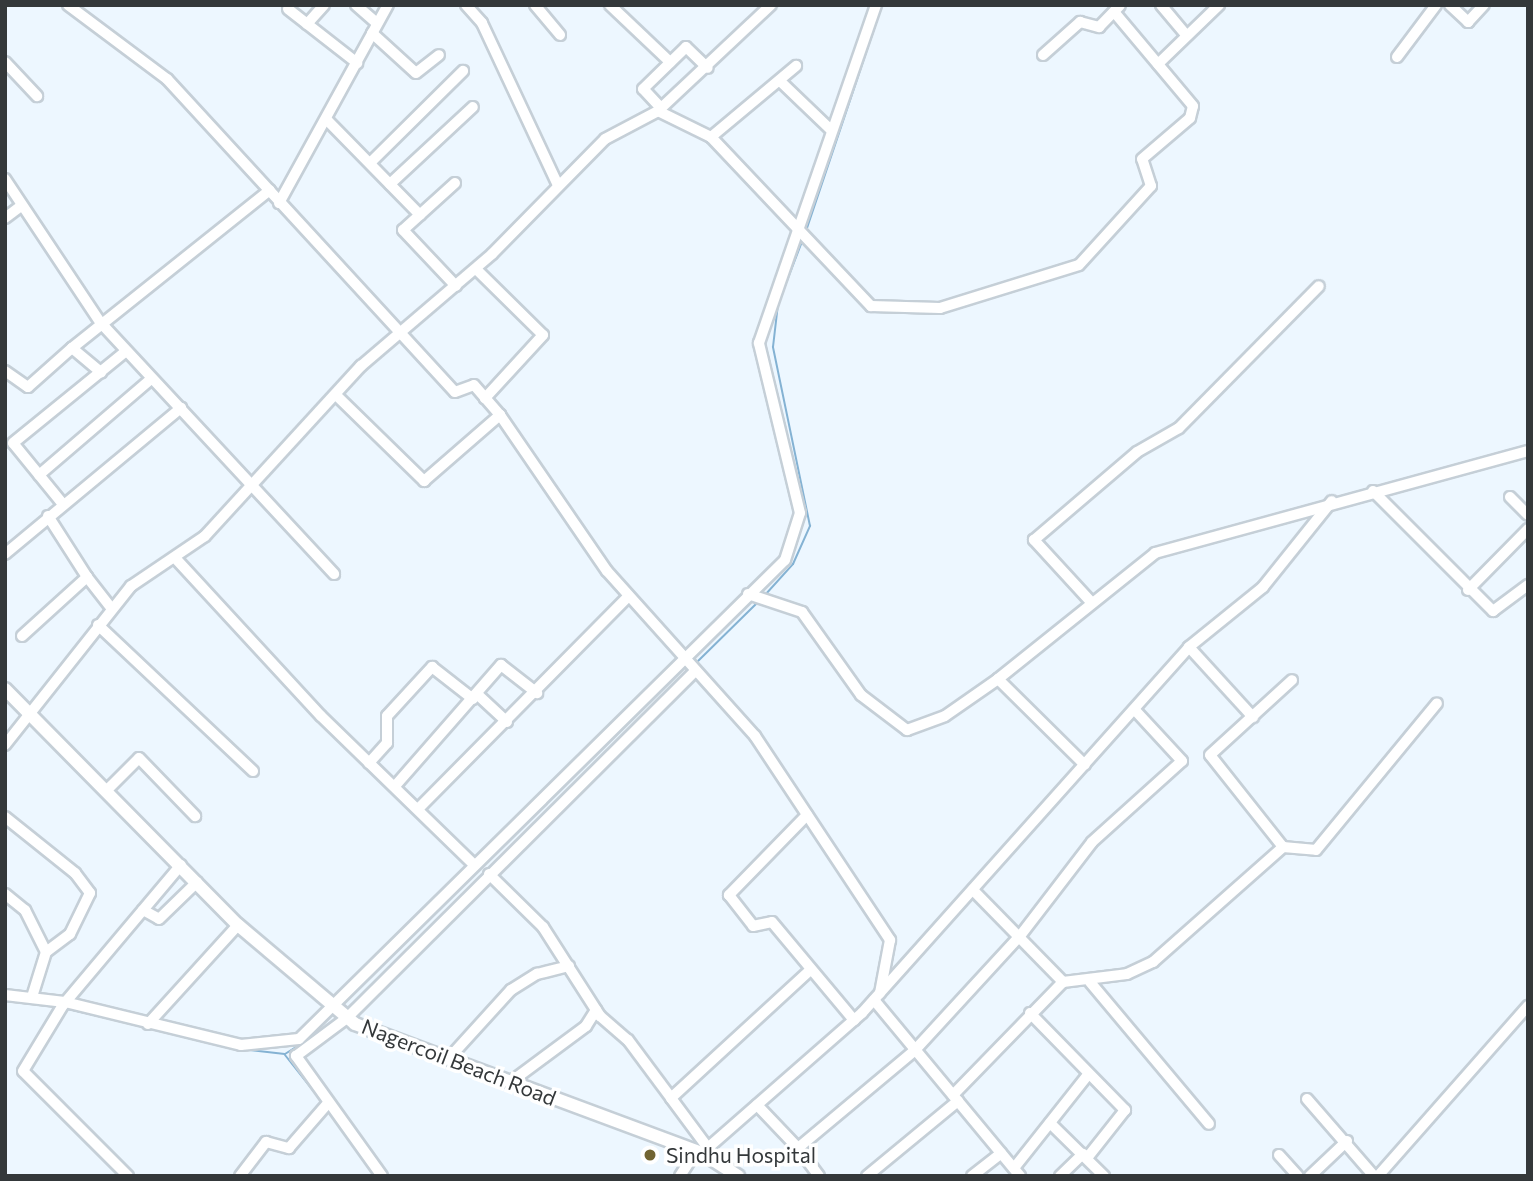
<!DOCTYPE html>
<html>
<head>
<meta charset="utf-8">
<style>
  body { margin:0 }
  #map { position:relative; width:1533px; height:1181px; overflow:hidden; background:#edf7ff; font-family:Commissioner,sans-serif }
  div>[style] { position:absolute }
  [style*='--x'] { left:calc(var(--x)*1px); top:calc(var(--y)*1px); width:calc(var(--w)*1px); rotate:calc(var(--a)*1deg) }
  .stream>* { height:2px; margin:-1px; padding:0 1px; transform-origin:1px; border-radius:1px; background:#84b2d3 }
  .roads { filter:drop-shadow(2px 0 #c5cfd7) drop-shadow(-2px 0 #c5cfd7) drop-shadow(0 2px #c5cfd7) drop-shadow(0 -2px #c5cfd7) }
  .minor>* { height:10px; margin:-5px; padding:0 5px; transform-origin:5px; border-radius:5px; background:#fff }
  .major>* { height:12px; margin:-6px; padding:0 6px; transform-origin:6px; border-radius:6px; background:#fff }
  .dots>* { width:19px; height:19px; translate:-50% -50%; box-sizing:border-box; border:4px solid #fff; border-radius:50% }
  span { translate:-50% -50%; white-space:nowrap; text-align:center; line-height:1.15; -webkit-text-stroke:7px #fff; paint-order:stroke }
  .street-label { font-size:21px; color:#34383a }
  .poi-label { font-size:21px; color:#34383a }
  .left { translate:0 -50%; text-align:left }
  .frame { position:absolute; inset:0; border:7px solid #34383a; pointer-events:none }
</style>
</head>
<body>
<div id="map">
  <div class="stream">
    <div style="--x:806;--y:231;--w:238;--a:-71.4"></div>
    <div style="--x:765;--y:595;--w:42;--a:-47.9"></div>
    <div style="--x:793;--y:564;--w:42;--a:-65.9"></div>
    <div style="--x:810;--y:526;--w:183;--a:-101.7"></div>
    <div style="--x:773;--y:347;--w:43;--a:-83.4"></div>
    <div style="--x:778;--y:304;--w:70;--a:-69"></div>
    <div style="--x:695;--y:664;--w:88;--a:-44.5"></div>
    <div style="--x:658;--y:701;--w:43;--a:-45.9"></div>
    <div style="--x:64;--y:1008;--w:166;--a:13.2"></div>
    <div style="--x:347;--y:1009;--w:359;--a:-44.7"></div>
    <div style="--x:242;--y:1049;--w:43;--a:6.6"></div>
    <div style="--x:285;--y:1054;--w:45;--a:-32.3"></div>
    <div style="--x:285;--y:1055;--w:61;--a:51.6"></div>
    <div style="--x:329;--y:1110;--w:26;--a:54"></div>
  </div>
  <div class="roads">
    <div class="minor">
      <div style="--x:68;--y:5;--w:124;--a:36.8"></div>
      <div style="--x:167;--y:79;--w:425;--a:47.4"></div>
      <div style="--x:455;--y:392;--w:20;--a:-20"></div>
      <div style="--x:474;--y:385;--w:40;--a:49"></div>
      <div style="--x:500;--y:415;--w:189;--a:55.6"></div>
      <div style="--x:607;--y:571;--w:222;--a:48.1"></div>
      <div style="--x:755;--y:736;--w:245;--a:56.5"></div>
      <div style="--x:890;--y:940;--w:54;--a:100.7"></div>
      <div style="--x:356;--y:5;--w:28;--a:41"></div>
      <div style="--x:466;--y:5;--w:24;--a:48"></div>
      <div style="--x:482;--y:23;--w:179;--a:64.9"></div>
      <div style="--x:535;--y:5;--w:39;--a:50"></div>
      <div style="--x:610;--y:5;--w:83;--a:43.5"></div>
      <div style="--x:1161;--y:5;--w:38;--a:50"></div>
      <div style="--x:1450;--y:5;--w:25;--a:43"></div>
      <div style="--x:1468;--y:22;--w:23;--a:-47"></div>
      <div style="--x:288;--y:9;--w:88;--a:38"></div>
      <div style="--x:307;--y:24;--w:25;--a:-48"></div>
      <div style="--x:372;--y:33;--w:59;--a:42.3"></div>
      <div style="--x:416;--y:73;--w:29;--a:-38"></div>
      <div style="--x:1043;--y:55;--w:50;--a:-41.7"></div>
      <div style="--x:1080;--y:22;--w:20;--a:15"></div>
      <div style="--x:1099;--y:27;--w:30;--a:-46"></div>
      <div style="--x:1397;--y:57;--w:65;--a:-53.1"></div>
      <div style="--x:5;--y:62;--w:47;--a:46.7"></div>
      <div style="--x:1158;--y:64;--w:85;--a:-44"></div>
      <div style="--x:781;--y:82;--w:69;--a:43.8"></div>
      <div style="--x:661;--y:108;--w:26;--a:-133"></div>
      <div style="--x:643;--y:89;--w:60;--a:-44.3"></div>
      <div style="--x:686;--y:47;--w:30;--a:44"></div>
      <div style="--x:658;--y:111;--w:59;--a:26.1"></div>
      <div style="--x:711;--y:137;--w:233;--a:46.6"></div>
      <div style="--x:871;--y:306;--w:69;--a:1.7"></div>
      <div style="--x:940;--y:308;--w:145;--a:-17.2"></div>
      <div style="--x:1079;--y:265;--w:107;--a:-47.7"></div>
      <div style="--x:1151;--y:186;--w:28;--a:-108"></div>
      <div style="--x:1142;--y:159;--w:63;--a:-40.5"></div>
      <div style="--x:1190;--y:118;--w:12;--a:-76"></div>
      <div style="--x:1193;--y:106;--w:123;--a:-130"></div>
      <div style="--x:327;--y:120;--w:133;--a:45.6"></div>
      <div style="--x:711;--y:137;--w:111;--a:-39.9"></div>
      <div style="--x:370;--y:163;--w:131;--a:-44.7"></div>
      <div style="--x:5;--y:179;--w:172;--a:56.4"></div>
      <div style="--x:100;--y:322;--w:344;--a:47.1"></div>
      <div style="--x:455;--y:183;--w:70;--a:137.9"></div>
      <div style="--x:403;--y:230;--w:77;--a:46.6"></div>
      <div style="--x:390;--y:184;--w:113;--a:-42.9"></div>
      <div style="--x:279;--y:203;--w:226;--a:-61.2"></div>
      <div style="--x:5;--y:218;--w:20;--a:-37"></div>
      <div style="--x:476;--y:269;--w:94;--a:44.6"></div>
      <div style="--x:543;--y:335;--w:86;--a:132.6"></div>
      <div style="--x:72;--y:348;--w:253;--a:-38.6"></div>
      <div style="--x:5;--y:371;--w:28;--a:35"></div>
      <div style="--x:28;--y:387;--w:59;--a:-41.6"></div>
      <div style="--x:72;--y:348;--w:38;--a:40"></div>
      <div style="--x:337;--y:396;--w:122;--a:44.3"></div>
      <div style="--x:424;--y:481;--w:101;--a:-41"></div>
      <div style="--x:39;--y:475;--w:146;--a:-40.6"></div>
      <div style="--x:1373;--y:491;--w:170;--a:45"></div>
      <div style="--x:1493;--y:611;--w:44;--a:-36.6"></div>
      <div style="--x:1510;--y:497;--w:25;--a:45"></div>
      <div style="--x:62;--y:503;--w:77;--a:-129.2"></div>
      <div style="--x:13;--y:443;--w:144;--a:-39.1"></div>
      <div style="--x:48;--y:516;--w:72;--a:57.4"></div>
      <div style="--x:5;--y:554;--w:229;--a:-39.7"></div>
      <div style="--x:177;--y:560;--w:212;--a:47.3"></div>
      <div style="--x:321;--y:716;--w:214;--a:44.2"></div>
      <div style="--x:1468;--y:590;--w:86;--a:-45.5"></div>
      <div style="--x:748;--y:594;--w:57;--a:18.4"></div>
      <div style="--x:802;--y:612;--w:102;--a:54.6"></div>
      <div style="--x:861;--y:695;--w:58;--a:37.3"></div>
      <div style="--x:907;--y:730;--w:40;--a:-20.2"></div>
      <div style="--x:945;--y:716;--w:65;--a:-34.9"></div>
      <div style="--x:998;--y:679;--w:201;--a:-38.7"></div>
      <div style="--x:1155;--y:553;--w:387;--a:-15.3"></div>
      <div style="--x:1092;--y:603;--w:86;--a:-132.6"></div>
      <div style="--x:1034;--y:540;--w:135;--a:-40.5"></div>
      <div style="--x:1137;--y:452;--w:48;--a:-29.7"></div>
      <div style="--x:1179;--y:428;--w:199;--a:-45.4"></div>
      <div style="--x:98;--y:625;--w:213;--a:43.3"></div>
      <div style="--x:22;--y:636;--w:88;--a:-42.2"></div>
      <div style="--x:87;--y:577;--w:39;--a:52"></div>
      <div style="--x:1189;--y:647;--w:95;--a:47.6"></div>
      <div style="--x:998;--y:679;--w:122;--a:44.7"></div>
      <div style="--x:477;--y:694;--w:41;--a:43"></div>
      <div style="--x:5;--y:745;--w:203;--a:-51.6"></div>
      <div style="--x:131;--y:586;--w:89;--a:-34"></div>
      <div style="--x:205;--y:536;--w:231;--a:-47.5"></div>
      <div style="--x:361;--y:366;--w:172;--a:-40.5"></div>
      <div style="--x:492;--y:254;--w:161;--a:-45.5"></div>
      <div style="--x:605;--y:139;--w:60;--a:-27.8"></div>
      <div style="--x:658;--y:111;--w:155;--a:-43.2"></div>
      <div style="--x:369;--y:763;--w:27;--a:-48"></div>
      <div style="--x:387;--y:743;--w:27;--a:-90"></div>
      <div style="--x:387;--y:716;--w:67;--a:-47.4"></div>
      <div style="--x:432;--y:667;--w:52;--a:38"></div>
      <div style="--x:395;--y:786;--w:161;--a:-48.8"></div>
      <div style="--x:501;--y:665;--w:46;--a:37.9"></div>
      <div style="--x:107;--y:790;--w:45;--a:-45"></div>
      <div style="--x:139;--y:758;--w:81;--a:46"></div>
      <div style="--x:420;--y:807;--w:296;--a:-45.3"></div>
      <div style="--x:807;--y:815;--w:112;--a:134.3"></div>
      <div style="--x:729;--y:895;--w:39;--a:52"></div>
      <div style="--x:753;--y:926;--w:19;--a:-12"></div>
      <div style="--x:772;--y:922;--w:128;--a:50.1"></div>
      <div style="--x:5;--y:817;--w:90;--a:38.7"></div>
      <div style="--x:75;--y:873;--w:25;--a:53"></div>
      <div style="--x:90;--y:893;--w:46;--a:116"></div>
      <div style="--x:70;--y:934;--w:30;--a:143"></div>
      <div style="--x:1283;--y:847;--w:33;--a:5"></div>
      <div style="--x:1316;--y:850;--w:190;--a:-50.5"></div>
      <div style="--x:489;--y:874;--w:76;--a:44.5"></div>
      <div style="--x:543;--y:927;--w:106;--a:57.4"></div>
      <div style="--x:600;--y:1016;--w:37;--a:41"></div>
      <div style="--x:628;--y:1040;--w:72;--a:53.4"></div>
      <div style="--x:5;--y:894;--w:26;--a:39"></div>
      <div style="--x:25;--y:910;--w:47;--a:63.4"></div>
      <div style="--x:46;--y:952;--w:47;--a:107.3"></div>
      <div style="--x:143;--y:910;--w:18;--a:29"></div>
      <div style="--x:159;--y:919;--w:53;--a:-44.2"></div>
      <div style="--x:1063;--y:982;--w:64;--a:-7.1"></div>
      <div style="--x:1127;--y:974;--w:29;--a:-25"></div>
      <div style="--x:1153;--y:962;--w:174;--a:-41.5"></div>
      <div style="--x:1283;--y:847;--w:117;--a:-128.4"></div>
      <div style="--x:1210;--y:755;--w:111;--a:-42.4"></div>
      <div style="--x:1090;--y:982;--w:185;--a:50"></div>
      <div style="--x:5;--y:995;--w:60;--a:6.7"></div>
      <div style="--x:65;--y:1002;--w:181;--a:13.7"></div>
      <div style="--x:241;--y:1045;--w:58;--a:-5.9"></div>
      <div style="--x:299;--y:1039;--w:682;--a:-44.58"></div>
      <div style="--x:785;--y:560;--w:49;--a:-72.3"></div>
      <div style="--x:800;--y:513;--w:175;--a:-103.6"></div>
      <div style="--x:759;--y:343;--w:358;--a:-70.9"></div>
      <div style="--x:874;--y:1000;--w:229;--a:50.3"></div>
      <div style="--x:1030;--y:1013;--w:136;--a:45.6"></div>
      <div style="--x:1125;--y:1110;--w:61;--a:128.4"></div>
      <div style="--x:148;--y:1024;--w:134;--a:-47.7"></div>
      <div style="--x:450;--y:1057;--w:91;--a:-47.7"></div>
      <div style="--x:511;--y:990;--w:31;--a:-32"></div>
      <div style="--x:537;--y:974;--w:33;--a:-14"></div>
      <div style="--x:512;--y:1081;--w:92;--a:-36.6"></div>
      <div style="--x:586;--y:1026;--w:19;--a:-58"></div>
      <div style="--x:953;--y:1095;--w:158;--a:-45.8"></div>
      <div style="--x:1063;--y:982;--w:129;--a:-134.4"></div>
      <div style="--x:1307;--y:1099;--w:102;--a:49"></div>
      <div style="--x:757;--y:1105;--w:59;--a:46.4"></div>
      <div style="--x:1050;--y:1123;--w:76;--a:44.5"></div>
      <div style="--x:708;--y:1148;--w:62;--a:-126.5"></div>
      <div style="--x:671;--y:1098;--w:189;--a:-42.6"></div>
      <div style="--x:702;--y:1153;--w:213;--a:-41.2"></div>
      <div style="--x:862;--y:1013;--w:491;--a:-48.2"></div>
      <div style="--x:1189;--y:647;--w:95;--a:-39"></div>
      <div style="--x:1263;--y:587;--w:110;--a:-51.3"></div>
      <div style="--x:1279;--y:1155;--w:28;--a:48"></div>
      <div style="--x:1014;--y:1168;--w:116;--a:-51.6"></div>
      <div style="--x:128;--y:1176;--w:148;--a:-135"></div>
      <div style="--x:23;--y:1071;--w:77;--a:-58.8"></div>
      <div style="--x:63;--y:1005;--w:183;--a:-49.9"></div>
      <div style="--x:240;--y:1176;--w:43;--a:-52.6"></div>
      <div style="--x:266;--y:1142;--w:24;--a:15"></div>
      <div style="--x:289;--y:1148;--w:60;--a:-49.1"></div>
      <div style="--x:382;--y:1176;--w:148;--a:-125.6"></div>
      <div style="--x:296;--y:1056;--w:64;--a:-36.7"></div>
      <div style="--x:347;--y:1018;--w:489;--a:-44.9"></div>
      <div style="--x:680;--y:1176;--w:30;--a:-57"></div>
      <div style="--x:819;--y:1176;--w:35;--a:-127"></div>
      <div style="--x:798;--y:1148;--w:153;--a:-39.9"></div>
      <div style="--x:915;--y:1050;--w:155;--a:-47.4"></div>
      <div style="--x:1020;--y:936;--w:118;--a:-52.5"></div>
      <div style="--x:1092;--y:842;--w:121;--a:-42"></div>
      <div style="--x:1182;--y:761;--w:69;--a:-132.7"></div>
      <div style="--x:867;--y:1176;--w:118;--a:-39.5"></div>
      <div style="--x:972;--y:1176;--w:37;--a:-38"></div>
      <div style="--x:1060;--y:1176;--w:32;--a:-44"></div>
      <div style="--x:1310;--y:1176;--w:51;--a:-43.4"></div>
      <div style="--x:1378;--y:1176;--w:227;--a:-48.6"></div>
    </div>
    <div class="major">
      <div style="--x:5;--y:689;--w:332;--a:45.4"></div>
      <div style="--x:238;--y:925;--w:153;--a:40.2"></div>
      <div style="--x:355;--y:1024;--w:370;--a:20.4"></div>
      <div style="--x:702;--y:1153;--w:43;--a:32.6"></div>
    </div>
  </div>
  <div class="dots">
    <div style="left:650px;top:1155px;background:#716432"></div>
  </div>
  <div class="street-label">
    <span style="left:459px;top:1062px;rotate:21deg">Nagercoil Beach Road</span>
  </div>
  <div class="poi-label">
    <span class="left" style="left:666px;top:1155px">Sindhu Hospital</span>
  </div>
  <div class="frame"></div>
</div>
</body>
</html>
